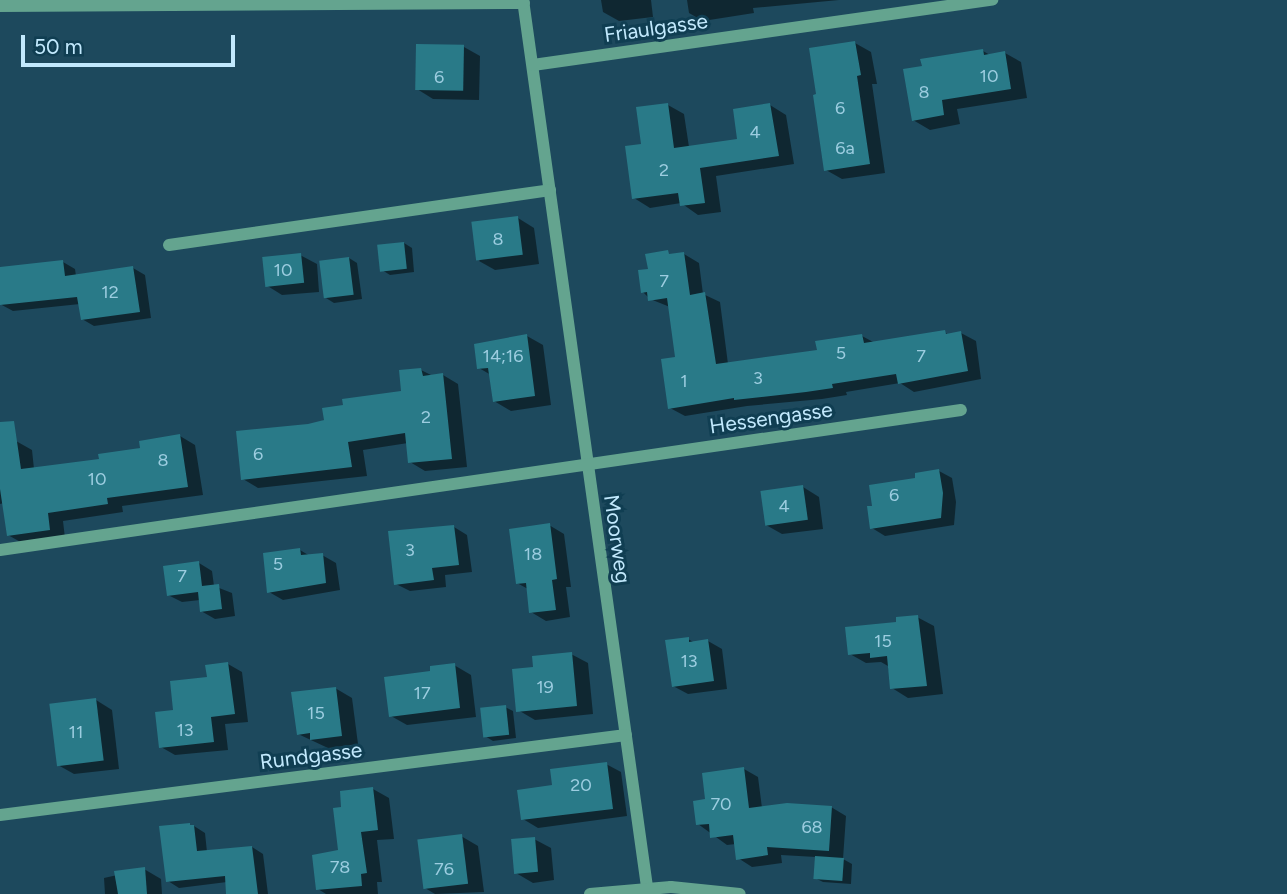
<!DOCTYPE html>
<html>
<head>
<meta charset="utf-8">
<style>
  body { margin:0 }
  #map { position:relative; width:1287px; height:894px; overflow:hidden; background:#1d495d; font-family:Figtree,sans-serif }
  div>[style] { position:absolute }
  [style*='--x'] { left:calc(var(--x)*1px); top:calc(var(--y)*1px); width:calc(var(--w)*1px); rotate:calc(var(--a)*1deg) }
  .shadow>* { inset:0; background:#0007 }
  .building>* { inset:0; background:#297a88; transform-origin:0 0 }
  .minor>* { height:12px; margin:-6px; padding:0 6px; transform-origin:6px; border-radius:6px; background:#64a48f }
  span { translate:-50% -50%; white-space:nowrap; text-align:center; line-height:1.15; -webkit-text-stroke:6px #103e52; paint-order:stroke }
  .number-label { font-size:18px; color:#9ccde0 }
  .number-label span { -webkit-text-stroke-width:0 }
  .street-label { font-size:21px; color:#c2e9fd }
  .scale { position:absolute; left:21px; top:35px; width:214px; height:32px; box-sizing:border-box; border:4px solid #c2e9fd; border-top:0; padding-left:9px; font-size:21px; line-height:24px; white-space:nowrap; color:#c2e9fd; -webkit-text-stroke:5px #103e52; paint-order:stroke }
</style>
</head>
<body>
<div id="map">
  <div class="shadow">
    <div style="clip-path:polygon(601px 0,651px 0,653px 17px,619px 21px,603px 12px)"></div>
    <div style="clip-path:polygon(687px 0,839px 0,753px 8px,754px 13px,703px 21px,689px 13px)"></div>
    <div style="clip-path:polygon(855px 43px,871px 52px,877px 84px,872px 84px,885px 173px,842px 179px,826px 170px)"></div>
    <div style="clip-path:polygon(464px 47px,480px 56px,479px 100px,433px 99px,417px 89px)"></div>
    <div style="clip-path:polygon(983px 51px,990px 55px,1005px 53px,1021px 62px,1027px 98px,957px 109px,960px 124px,930px 130px,913px 120px)"></div>
    <div style="clip-path:polygon(668px 105px,684px 114px,689px 147px,739px 141px,770px 105px,786px 115px,794px 164px,716px 176px,721px 212px,698px 215px,681px 203px,650px 208px,634px 198px,643px 145px)"></div>
    <div style="clip-path:polygon(518px 218px,534px 228px,539px 264px,495px 270px,479px 261px)"></div>
    <div style="clip-path:polygon(404px 243px,412px 248px,414px 272px,390px 275px,382px 270px)"></div>
    <div style="clip-path:polygon(684px 254px,699px 263px,703px 294px,720px 302px,728px 364px,819px 351px,862px 336px,875px 343px,944px 332px,949px 335px,961px 333px,976px 341px,981px 379px,914px 392px,900px 383px,846px 392px,847px 395px,822px 399px,747px 406px,685px 416px,670px 408px,677px 358px,670px 307px,650px 299px,643px 292px,650px 271px)"></div>
    <div style="clip-path:polygon(300px 255px,317px 264px,319px 292px,282px 295px,266px 285px)"></div>
    <div style="clip-path:polygon(349px 258px,357px 263px,362px 299px,334px 303px,326px 298px)"></div>
    <div style="clip-path:polygon(63px 262px,75px 269px,76px 276px,133px 268px,145px 275px,151px 318px,94px 326px,82px 319px,80px 304px,13px 311px,0 304px,0 269px)"></div>
    <div style="clip-path:polygon(527px 336px,543px 345px,551px 405px,511px 411px,494px 401px,491px 375px,479px 368px)"></div>
    <div style="clip-path:polygon(421px 370px,433px 376px,443px 375px,458px 384px,467px 467px,425px 471px,410px 462px,408px 443px,363px 450px,367px 476px,258px 488px,243px 479px,308px 426px,403px 392px)"></div>
    <div style="clip-path:polygon(180px 436px,195px 445px,203px 495px,122px 506px,123px 512px,63px 521px,65px 538px,24px 544px,8px 535px,4px 503px,0 504px,0 443px,16px 441px,32px 450px,34px 469px,101px 460px)"></div>
    <div style="clip-path:polygon(939px 471px,952px 478px,956px 502px,954px 525px,885px 536px,872px 528px,874px 507px,917px 480px)"></div>
    <div style="clip-path:polygon(803px 487px,819px 497px,823px 529px,782px 534px,766px 525px)"></div>
    <div style="clip-path:polygon(549px 525px,564px 534px,571px 587px,566px 587px,570px 617px,546px 621px,531px 612px,528px 589px,517px 583px)"></div>
    <div style="clip-path:polygon(454px 527px,467px 535px,472px 572px,445px 575px,446px 587px,410px 591px,396px 584px)"></div>
    <div style="clip-path:polygon(300px 550px,310px 556px,322px 555px,336px 563px,340px 590px,283px 600px,269px 592px)"></div>
    <div style="clip-path:polygon(199px 563px,212px 571px,214px 586px,232px 593px,235px 616px,215px 619px,201px 611px,200px 600px,182px 602px,168px 595px)"></div>
    <div style="clip-path:polygon(917px 617px,934px 626px,943px 694px,908px 698px,892px 688px,888px 666px,881px 662px,866px 663px,850px 654px,898px 623px)"></div>
    <div style="clip-path:polygon(688px 639px,695px 643px,708px 641px,722px 649px,727px 689px,688px 694px,673px 686px)"></div>
    <div style="clip-path:polygon(571px 654px,588px 663px,593px 714px,535px 720px,518px 710px)"></div>
    <div style="clip-path:polygon(228px 664px,242px 672px,248px 722px,225px 724px,228px 750px,175px 755px,161px 747px,175px 711px)"></div>
    <div style="clip-path:polygon(454px 665px,471px 675px,476px 717px,407px 725px,391px 716px,432px 673px)"></div>
    <div style="clip-path:polygon(335px 688px,352px 698px,358px 744px,328px 748px,298px 734px)"></div>
    <div style="clip-path:polygon(96px 700px,112px 710px,119px 769px,74px 774px,58px 765px)"></div>
    <div style="clip-path:polygon(505px 707px,513px 711px,516px 738px,493px 741px,485px 736px)"></div>
    <div style="clip-path:polygon(606px 764px,621px 772px,627px 816px,538px 828px,523px 819px,553px 786px)"></div>
    <div style="clip-path:polygon(744px 769px,758px 777px,762px 808px,831px 807px,846px 816px,843px 859px,852px 864px,851px 884px,823px 882px,815px 878px,816px 857px,781px 855px,782px 863px,752px 867px,738px 858px,736px 844px,727px 845px,698px 824px,707px 801px)"></div>
    <div style="clip-path:polygon(373px 789px,389px 798px,394px 839px,377px 840px,382px 882px,377px 882px,378px 894px,326px 894px,318px 889px,340px 851px,343px 809px)"></div>
    <div style="clip-path:polygon(194px 826px,205px 833px,207px 852px,252px 847px,263px 854px,268px 894px,228px 894px,227px 882px,179px 888px,168px 881px)"></div>
    <div style="clip-path:polygon(461px 836px,478px 846px,484px 892px,435px 894px,425px 888px)"></div>
    <div style="clip-path:polygon(534px 839px,551px 848px,554px 880px,533px 883px,516px 873px)"></div>
    <div style="clip-path:polygon(144px 869px,161px 879px,162px 894px,105px 894px,104px 878px)"></div>
  </div>
  <div class="building">
    <div style="clip-path:polygon(855px 41px,861px 75px,857px 76px,870px 164px,824px 171px,813px 95px,816px 94px,809px 48px)"></div>
    <div style="left:416px;top:44px;width:48px;height:46px;rotate:1deg"></div>
    <div style="clip-path:polygon(983px 49px,984px 55px,1005px 51px,1011px 89px,942px 100px,944px 115px,912px 121px,903px 69px,922px 66px,920px 59px)"></div>
    <div style="clip-path:polygon(668px 103px,674px 148px,737px 139px,733px 109px,770px 103px,779px 156px,700px 168px,705px 203px,680px 206px,678px 193px,632px 199px,625px 146px,641px 144px,636px 107px)"></div>
    <div style="left:518px;top:216px;width:39px;height:47px;rotate:83deg"></div>
    <div style="left:404px;top:242px;width:27px;height:27px;rotate:84deg"></div>
    <div style="clip-path:polygon(668px 250px,669px 254px,684px 252px,690px 295px,705px 292px,716px 364px,817px 350px,815px 341px,862px 334px,864px 343px,945px 330px,946px 334px,961px 331px,968px 371px,898px 384px,896px 374px,832px 384px,833px 388px,806px 392px,734px 400px,734px 398px,668px 409px,661px 359px,675px 357px,667px 298px,648px 301px,647px 292px,641px 293px,638px 270px,648px 269px,645px 254px)"></div>
    <div style="left:301px;top:253px;width:30px;height:39px;rotate:84deg"></div>
    <div style="left:349px;top:257px;width:38px;height:30px;rotate:83deg"></div>
    <div style="clip-path:polygon(63px 260px,65px 276px,133px 266px,140px 312px,81px 320px,77px 297px,0 305px,0 267px)"></div>
    <div style="clip-path:polygon(527px 334px,535px 396px,493px 402px,488px 368px,477px 369px,474px 344px)"></div>
    <div style="clip-path:polygon(421px 368px,423px 376px,443px 373px,452px 459px,408px 463px,405px 433px,348px 442px,352px 467px,241px 480px,236px 431px,308px 424px,324px 420px,322px 408px,343px 405px,342px 399px,401px 391px,399px 370px)"></div>
    <div style="clip-path:polygon(14px 421px,21px 469px,99px 459px,98px 454px,140px 448px,139px 441px,180px 434px,188px 487px,107px 498px,108px 504px,48px 513px,50px 530px,7px 536px,0 489px,0 422px)"></div>
    <div style="clip-path:polygon(939px 469px,943px 493px,941px 518px,870px 529px,867px 506px,872px 506px,869px 485px,915px 478px,915px 473px)"></div>
    <div style="left:803px;top:485px;width:35px;height:43px;rotate:82deg"></div>
    <div style="clip-path:polygon(550px 523px,557px 579px,552px 580px,556px 610px,529px 613px,526px 583px,516px 584px,509px 529px)"></div>
    <div style="clip-path:polygon(454px 525px,459px 565px,432px 568px,434px 580px,394px 585px,388px 531px)"></div>
    <div style="clip-path:polygon(300px 548px,301px 555px,323px 553px,326px 583px,267px 593px,263px 553px)"></div>
    <div style="clip-path:polygon(199px 561px,202px 586px,219px 584px,222px 609px,200px 612px,198px 592px,167px 596px,163px 566px)"></div>
    <div style="clip-path:polygon(918px 615px,927px 686px,890px 689px,887px 656px,870px 658px,870px 653px,848px 655px,845px 627px,896px 622px,896px 617px)"></div>
    <div style="clip-path:polygon(689px 637px,689px 642px,708px 639px,714px 681px,672px 687px,665px 640px)"></div>
    <div style="clip-path:polygon(572px 652px,577px 706px,516px 712px,512px 669px,533px 667px,532px 656px)"></div>
    <div style="clip-path:polygon(228px 662px,235px 714px,211px 717px,214px 742px,159px 748px,155px 712px,173px 710px,170px 681px,207px 677px,205px 665px)"></div>
    <div style="clip-path:polygon(455px 663px,460px 708px,389px 717px,384px 677px,430px 671px,430px 666px)"></div>
    <div style="clip-path:polygon(336px 687px,342px 736px,310px 740px,310px 733px,297px 735px,291px 692px)"></div>
    <div style="left:96px;top:698px;width:63px;height:47px;rotate:83deg"></div>
    <div style="left:506px;top:705px;width:30px;height:26px;rotate:84deg"></div>
    <div style="clip-path:polygon(607px 762px,613px 809px,521px 820px,517px 790px,552px 785px,550px 769px)"></div>
    <div style="clip-path:polygon(744px 767px,749px 808px,787px 803px,832px 806px,829px 851px,767px 847px,768px 855px,736px 860px,733px 835px,710px 838px,709px 824px,696px 825px,693px 801px,705px 799px,702px 773px)"></div>
    <div style="clip-path:polygon(373px 787px,378px 830px,361px 832px,367px 873px,361px 874px,362px 886px,316px 890px,312px 855px,338px 850px,333px 808px,341px 807px,340px 791px)"></div>
    <div style="clip-path:polygon(190px 823px,190px 825px,194px 825px,197px 851px,252px 846px,258px 894px,226px 894px,225px 876px,166px 882px,159px 826px)"></div>
    <div style="left:462px;top:834px;width:50px;height:45px;rotate:83deg"></div>
    <div style="left:535px;top:837px;width:35px;height:24px;rotate:85deg"></div>
    <div style="left:815px;top:856px;width:29px;height:23px;rotate:4deg"></div>
    <div style="clip-path:polygon(145px 867px,147px 894px,118px 894px,114px 871px)"></div>
  </div>
  <div class="minor">
    <div style="--x:523;--y:0;--w:903;--a:82.04"></div>
    <div style="--x:0;--y:6;--w:524;--a:-0.33"></div>
    <div style="--x:533;--y:65;--w:464;--a:-8.1"></div>
    <div style="--x:169;--y:245;--w:385;--a:-8.2"></div>
    <div style="--x:0;--y:550;--w:971;--a:-8.29"></div>
    <div style="--x:0;--y:815;--w:631;--a:-7.28"></div>
    <div style="--x:590;--y:894;--w:81;--a:-4.9"></div>
    <div style="--x:671;--y:887;--w:69;--a:5.8"></div>
  </div>
  <div class="number-label">
    <span style="left:989px;top:76px">10</span>
    <span style="left:439px;top:77px">6</span>
    <span style="left:924px;top:92px">8</span>
    <span style="left:840px;top:108px">6</span>
    <span style="left:755px;top:132px">4</span>
    <span style="left:845px;top:148px">6a</span>
    <span style="left:664px;top:170px">2</span>
    <span style="left:498px;top:239px">8</span>
    <span style="left:283px;top:270px">10</span>
    <span style="left:664px;top:281px">7</span>
    <span style="left:110px;top:292px">12</span>
    <span style="left:841px;top:353px">5</span>
    <span style="left:503px;top:356px">14;16</span>
    <span style="left:921px;top:356px">7</span>
    <span style="left:758px;top:378px">3</span>
    <span style="left:684px;top:381px">1</span>
    <span style="left:426px;top:417px">2</span>
    <span style="left:258px;top:454px">6</span>
    <span style="left:163px;top:460px">8</span>
    <span style="left:97px;top:479px">10</span>
    <span style="left:894px;top:495px">6</span>
    <span style="left:784px;top:506px">4</span>
    <span style="left:410px;top:550px">3</span>
    <span style="left:533px;top:554px">18</span>
    <span style="left:278px;top:564px">5</span>
    <span style="left:182px;top:576px">7</span>
    <span style="left:883px;top:641px">15</span>
    <span style="left:689px;top:661px">13</span>
    <span style="left:545px;top:687px">19</span>
    <span style="left:422px;top:693px">17</span>
    <span style="left:316px;top:713px">15</span>
    <span style="left:185px;top:730px">13</span>
    <span style="left:76px;top:732px">11</span>
    <span style="left:581px;top:785px">20</span>
    <span style="left:721px;top:804px">70</span>
    <span style="left:812px;top:827px">68</span>
    <span style="left:340px;top:867px">78</span>
    <span style="left:444px;top:869px">76</span>
  </div>
  <div class="street-label">
    <span style="left:656px;top:28px;rotate:-8deg">Friaulgasse</span>
    <span style="left:771px;top:418px;rotate:-8deg">Hessengasse</span>
    <span style="left:617px;top:539px;rotate:82deg">Moorweg</span>
    <span style="left:311px;top:756px;rotate:-7deg">Rundgasse</span>
  </div>
  <div class="scale">50 m</div>
</div>
</body>
</html>
